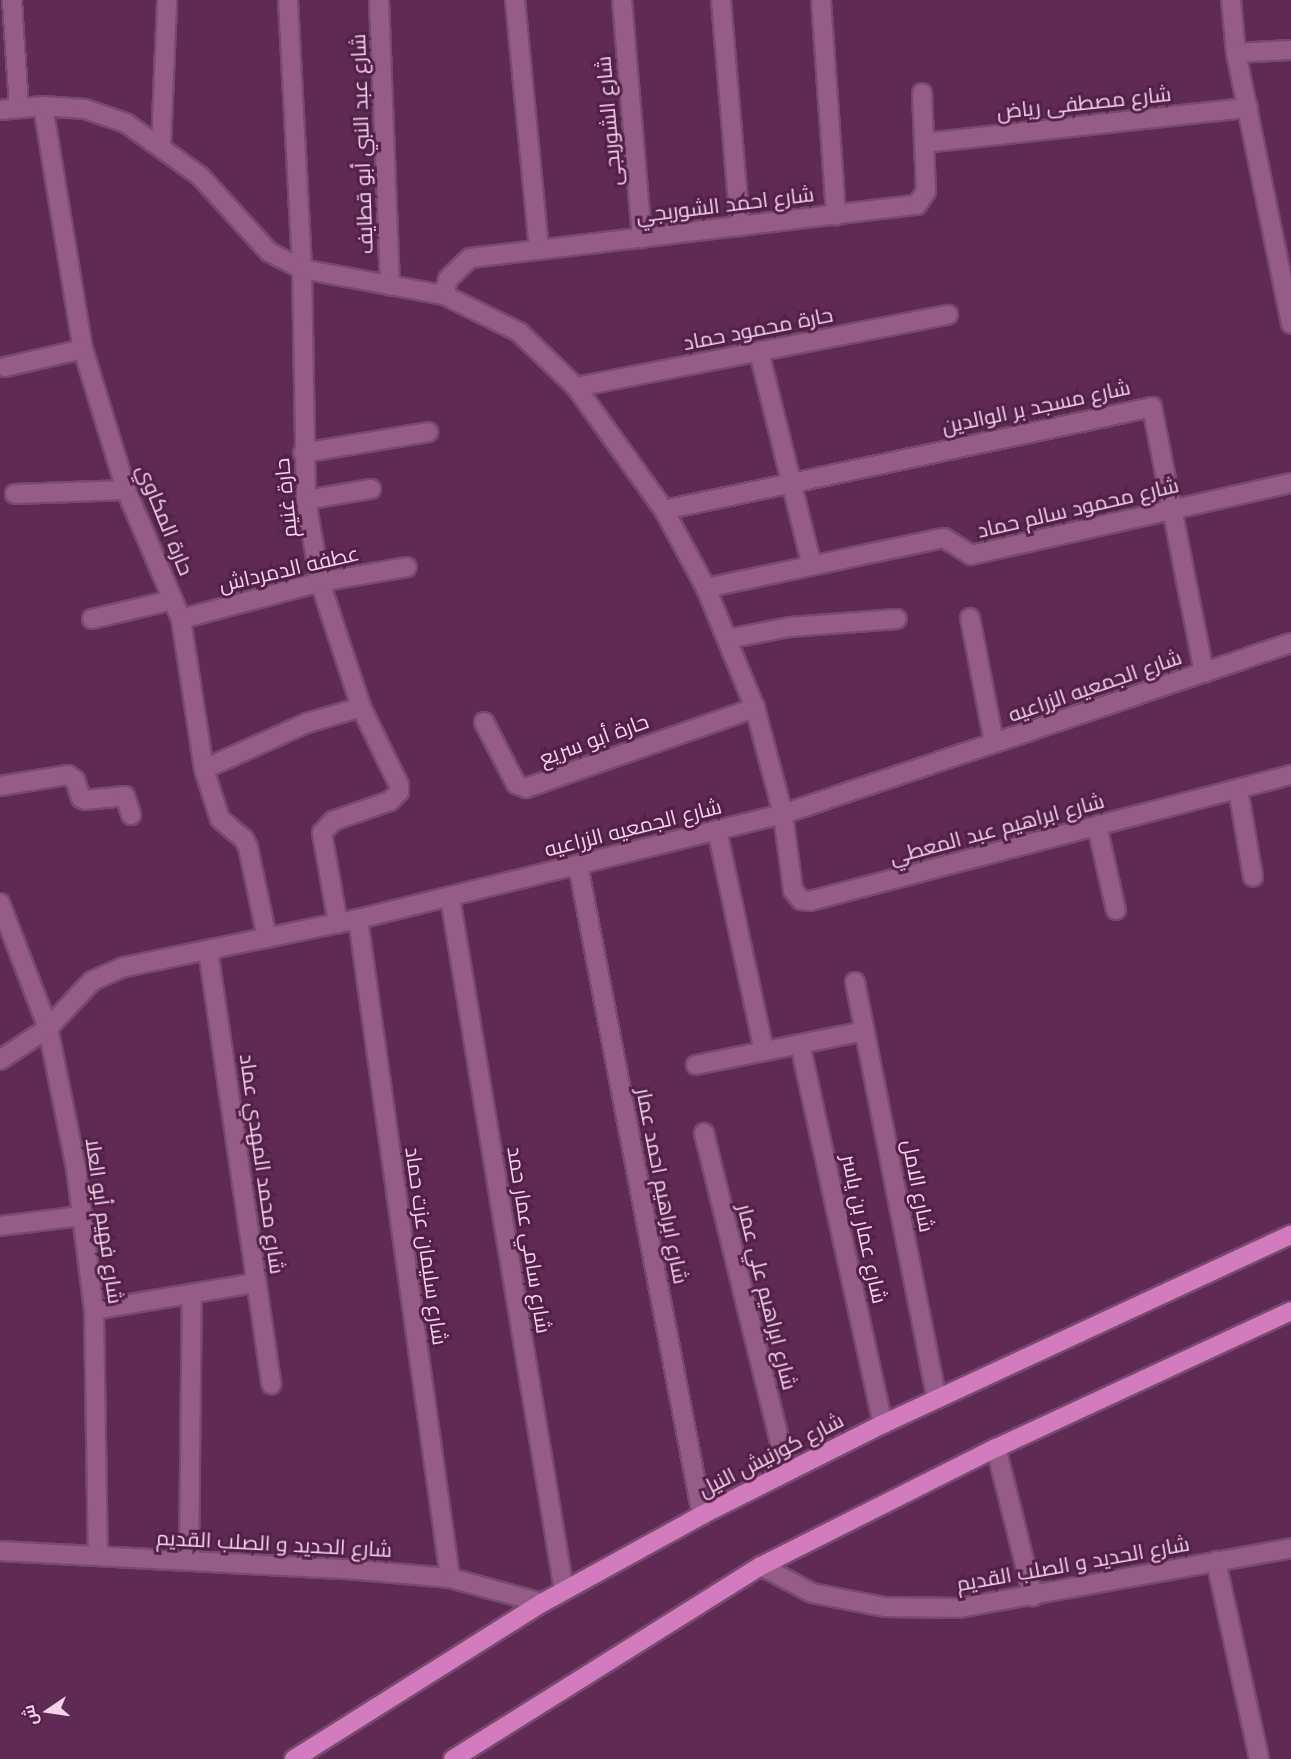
<!DOCTYPE html>
<html>
<head>
<meta charset="utf-8">
<style>
  body { margin:0 }
  #map { position:relative; width:1291px; height:1759px; overflow:hidden; background:#5f2a54; font-family:Helvetica,Cairo,sans-serif }
  div>[style] { position:absolute }
  [style*='--x'] { left:calc(var(--x)*1px); top:calc(var(--y)*1px); width:calc(var(--w)*1px); rotate:calc(var(--a)*1deg) }
  .roads { filter:drop-shadow(2px 0 #774a6e) drop-shadow(-2px 0 #774a6e) drop-shadow(0 2px #774a6e) drop-shadow(0 -2px #774a6e) }
  .minor>* { height:18px; margin:-9px; padding:0 9px; transform-origin:9px; border-radius:9px; background:#945c87 }
  .highway>* { height:18px; margin:-9px; padding:0 9px; transform-origin:9px; border-radius:9px; background:#d37bbf }
  span { translate:-50% -50%; white-space:nowrap; text-align:center; line-height:1.15; -webkit-text-stroke:6px #532049; paint-order:stroke }
  .street-label { font-size:21px; color:#f4d3eb }
  .north { position:absolute; left:18px; top:1681px; width:60px; height:60px; -webkit-text-stroke:4px #532049; paint-order:stroke; rotate:257deg; font-size:16px; font-weight:700; line-height:24px; text-align:center; color:#f4d3eb }
  .north::after { content:''; display:block; margin:auto; width:21px; height:27px; background:#f4d3eb; clip-path:polygon(50% 0,100% 100%,50% 72%,0 100%) }
</style>
</head>
<body>
<div id="map">
  <div class="roads">
    <div class="minor">
      <div style="--x:12;--y:0;--w:108;--a:86.3"></div>
      <div style="--x:288;--y:0;--w:269;--a:87"></div>
      <div style="--x:302;--y:269;--w:231;--a:89"></div>
      <div style="--x:306;--y:500;--w:83;--a:80.3"></div>
      <div style="--x:320;--y:582;--w:132;--a:71.8"></div>
      <div style="--x:361;--y:707;--w:87;--a:64"></div>
      <div style="--x:399;--y:785;--w:7;--a:90"></div>
      <div style="--x:399;--y:792;--w:13;--a:135"></div>
      <div style="--x:390;--y:801;--w:60;--a:160.7"></div>
      <div style="--x:333;--y:821;--w:16;--a:133"></div>
      <div style="--x:322;--y:833;--w:92;--a:80"></div>
      <div style="--x:379;--y:0;--w:286;--a:87.8"></div>
      <div style="--x:515;--y:0;--w:251;--a:84.5"></div>
      <div style="--x:622;--y:0;--w:239;--a:85.2"></div>
      <div style="--x:721;--y:0;--w:227;--a:85.2"></div>
      <div style="--x:821;--y:0;--w:216;--a:86"></div>
      <div style="--x:1231;--y:0;--w:53;--a:84.6"></div>
      <div style="--x:1236;--y:53;--w:276;--a:78.5"></div>
      <div style="--x:1236;--y:53;--w:55;--a:-3.1"></div>
      <div style="--x:43;--y:106;--w:246;--a:80.7"></div>
      <div style="--x:83;--y:349;--w:147;--a:73"></div>
      <div style="--x:126;--y:490;--w:140;--a:66.9"></div>
      <div style="--x:181;--y:619;--w:152;--a:81.3"></div>
      <div style="--x:204;--y:769;--w:52;--a:72.3"></div>
      <div style="--x:220;--y:819;--w:31;--a:40"></div>
      <div style="--x:244;--y:839;--w:9;--a:63"></div>
      <div style="--x:248;--y:847;--w:93;--a:78.2"></div>
      <div style="--x:0;--y:110;--w:43;--a:-5.3"></div>
      <div style="--x:43;--y:106;--w:42;--a:4.1"></div>
      <div style="--x:85;--y:109;--w:43;--a:18.9"></div>
      <div style="--x:126;--y:123;--w:91;--a:35.6"></div>
      <div style="--x:200;--y:176;--w:103;--a:47.8"></div>
      <div style="--x:269;--y:252;--w:37;--a:27"></div>
      <div style="--x:302;--y:269;--w:144;--a:10.4"></div>
      <div style="--x:444;--y:295;--w:84;--a:26.3"></div>
      <div style="--x:519;--y:332;--w:79;--a:44"></div>
      <div style="--x:576;--y:387;--w:151;--a:54.4"></div>
      <div style="--x:664;--y:510;--w:89;--a:61.7"></div>
      <div style="--x:706;--y:588;--w:130;--a:67.8"></div>
      <div style="--x:755;--y:708;--w:110;--a:75.2"></div>
      <div style="--x:783;--y:814;--w:77;--a:82.5"></div>
      <div style="--x:793;--y:890;--w:13;--a:51"></div>
      <div style="--x:801;--y:900;--w:9;--a:6"></div>
      <div style="--x:810;--y:901;--w:497;--a:-14.7"></div>
      <div style="--x:924;--y:143;--w:326;--a:-6.2"></div>
      <div style="--x:161;--y:146;--w:146;--a:-87.6"></div>
      <div style="--x:444;--y:295;--w:16;--a:-76"></div>
      <div style="--x:448;--y:279;--w:30;--a:-44"></div>
      <div style="--x:470;--y:258;--w:450;--a:-6.8"></div>
      <div style="--x:917;--y:205;--w:17;--a:-57"></div>
      <div style="--x:926;--y:191;--w:98;--a:-92.3"></div>
      <div style="--x:759;--y:352;--w:220;--a:76.1"></div>
      <div style="--x:5;--y:367;--w:80;--a:-13"></div>
      <div style="--x:576;--y:387;--w:379;--a:-11"></div>
      <div style="--x:303;--y:453;--w:127;--a:-9.5"></div>
      <div style="--x:15;--y:494;--w:111;--a:-2.1"></div>
      <div style="--x:306;--y:500;--w:66;--a:-9.6"></div>
      <div style="--x:664;--y:510;--w:499;--a:-11.9"></div>
      <div style="--x:1152;--y:407;--w:271;--a:78.9"></div>
      <div style="--x:706;--y:588;--w:243;--a:-11.9"></div>
      <div style="--x:944;--y:538;--w:32;--a:32"></div>
      <div style="--x:971;--y:555;--w:328;--a:-12.7"></div>
      <div style="--x:970;--y:618;--w:127;--a:79.1"></div>
      <div style="--x:92;--y:619;--w:83;--a:-13.2"></div>
      <div style="--x:181;--y:619;--w:144;--a:-14.9"></div>
      <div style="--x:320;--y:582;--w:88;--a:-9.8"></div>
      <div style="--x:727;--y:639;--w:64;--a:-10.8"></div>
      <div style="--x:790;--y:627;--w:107;--a:-4.3"></div>
      <div style="--x:484;--y:722;--w:70;--a:62.7"></div>
      <div style="--x:516;--y:784;--w:11;--a:22"></div>
      <div style="--x:526;--y:788;--w:243;--a:-19.3"></div>
      <div style="--x:204;--y:769;--w:113;--a:-24.1"></div>
      <div style="--x:307;--y:723;--w:56;--a:-16.5"></div>
      <div style="--x:0;--y:786;--w:69;--a:-9.2"></div>
      <div style="--x:68;--y:775;--w:9;--a:36"></div>
      <div style="--x:75;--y:780;--w:19;--a:72"></div>
      <div style="--x:81;--y:798;--w:4;--a:27"></div>
      <div style="--x:85;--y:800;--w:40;--a:-5.7"></div>
      <div style="--x:125;--y:796;--w:20;--a:72"></div>
      <div style="--x:1238;--y:789;--w:89;--a:80.3"></div>
      <div style="--x:1097;--y:826;--w:86;--a:77.3"></div>
      <div style="--x:717;--y:830;--w:226;--a:78"></div>
      <div style="--x:578;--y:865;--w:662;--a:79.2"></div>
      <div style="--x:450;--y:897;--w:702;--a:80.66"></div>
      <div style="--x:0;--y:903;--w:134;--a:69"></div>
      <div style="--x:48;--y:1028;--w:143;--a:78.7"></div>
      <div style="--x:76;--y:1168;--w:143;--a:82.8"></div>
      <div style="--x:94;--y:1310;--w:246;--a:89.1"></div>
      <div style="--x:358;--y:919;--w:665;--a:82.05"></div>
      <div style="--x:208;--y:950;--w:439;--a:81.7"></div>
      <div style="--x:855;--y:982;--w:425;--a:78.9"></div>
      <div style="--x:800;--y:1044;--w:389;--a:77.7"></div>
      <div style="--x:0;--y:1060;--w:58;--a:-33.7"></div>
      <div style="--x:48;--y:1028;--w:64;--a:-46.9"></div>
      <div style="--x:92;--y:981;--w:35;--a:-24"></div>
      <div style="--x:124;--y:967;--w:239;--a:-11.6"></div>
      <div style="--x:358;--y:919;--w:438;--a:-13.9"></div>
      <div style="--x:783;--y:814;--w:536;--a:-18.6"></div>
      <div style="--x:696;--y:1065;--w:172;--a:-11.4"></div>
      <div style="--x:704;--y:1133;--w:348;--a:76.2"></div>
      <div style="--x:0;--y:1226;--w:83;--a:-7"></div>
      <div style="--x:94;--y:1310;--w:164;--a:-9.5"></div>
      <div style="--x:996;--y:1448;--w:153;--a:76"></div>
      <div style="--x:0;--y:1551;--w:347;--a:3"></div>
      <div style="--x:347;--y:1569;--w:103;--a:5"></div>
      <div style="--x:450;--y:1578;--w:95;--a:15.2"></div>
      <div style="--x:189;--y:1561;--w:267;--a:-89.4"></div>
      <div style="--x:1216;--y:1561;--w:203;--a:77.7"></div>
      <div style="--x:761;--y:1566;--w:58;--a:27.9"></div>
      <div style="--x:812;--y:1593;--w:74;--a:10.9"></div>
      <div style="--x:885;--y:1607;--w:74;--a:0.8"></div>
      <div style="--x:959;--y:1608;--w:337;--a:-10.2"></div>
    </div>
    <div class="highway">
      <div style="--x:294;--y:1759;--w:293;--a:-32.2"></div>
      <div style="--x:542;--y:1603;--w:183;--a:-28.8"></div>
      <div style="--x:702;--y:1515;--w:203;--a:-26.7"></div>
      <div style="--x:883;--y:1424;--w:450;--a:-24.9"></div>
      <div style="--x:453;--y:1759;--w:363;--a:-32.1"></div>
      <div style="--x:761;--y:1566;--w:263;--a:-26.7"></div>
      <div style="--x:996;--y:1448;--w:325;--a:-24.9"></div>
    </div>
  </div>
  <div class="street-label">
    <span style="left:1084px;top:103px;rotate:-6deg">شارع مصطفى رياض</span>
    <span style="left:609px;top:121px;rotate:-95deg">شارع الشوربجى</span>
    <span style="left:362px;top:144px;rotate:-92deg">شارع عبد النبي أبو قطايف</span>
    <span style="left:725px;top:205px;rotate:-7deg">شارع احمد الشوربجي</span>
    <span style="left:758px;top:329px;rotate:-11deg">حارة محمود حماد</span>
    <span style="left:1036px;top:407px;rotate:-12deg">شارع مسجد بر الوالدين</span>
    <span style="left:286px;top:498px;rotate:-96deg">حارة غنيم</span>
    <span style="left:1078px;top:508px;rotate:-13deg">شارع محمود سالم حماد</span>
    <span style="left:165px;top:520px;rotate:68deg">حارة المكاوي</span>
    <span style="left:289px;top:569px;rotate:-13deg">عطفه الدمرداش</span>
    <span style="left:1095px;top:686px;rotate:-19deg">شارع الجمعيه الزراعيه</span>
    <span style="left:594px;top:740px;rotate:-20deg">حارة أبو سريع</span>
    <span style="left:633px;top:828px;rotate:-14deg">شارع الجمعيه الزراعيه</span>
    <span style="left:997px;top:829px;rotate:-15deg">شارع ابراهيم عبد المعطي</span>
    <span style="left:262px;top:1164px;rotate:82deg">شارع محمد المهدي عماد</span>
    <span style="left:662px;top:1186px;rotate:79deg">شارع ابراهيم احمد عمار</span>
    <span style="left:918px;top:1186px;rotate:79deg">شارع الامل</span>
    <span style="left:104px;top:1221px;rotate:82deg">شارع فهيم أبو العلا</span>
    <span style="left:864px;top:1229px;rotate:78deg">شارع عمار بن ياسر</span>
    <span style="left:529px;top:1240px;rotate:81deg">شارع سامي عمار حمد</span>
    <span style="left:426px;top:1246px;rotate:82deg">شارع سليمان عزت حماد</span>
    <span style="left:767px;top:1297px;rotate:76deg">شارع ابراهيم علي عمار</span>
    <span style="left:771px;top:1455px;rotate:-27deg">شارع كورنيش النيل</span>
    <span style="left:274px;top:1544px;rotate:3deg">شارع الحديد و الصلب القديم</span>
    <span style="left:1073px;top:1564px;rotate:-10deg">شارع الحديد و الصلب القديم</span>
  </div>
  <div class="north">ش</div>
</div>
</body>
</html>
